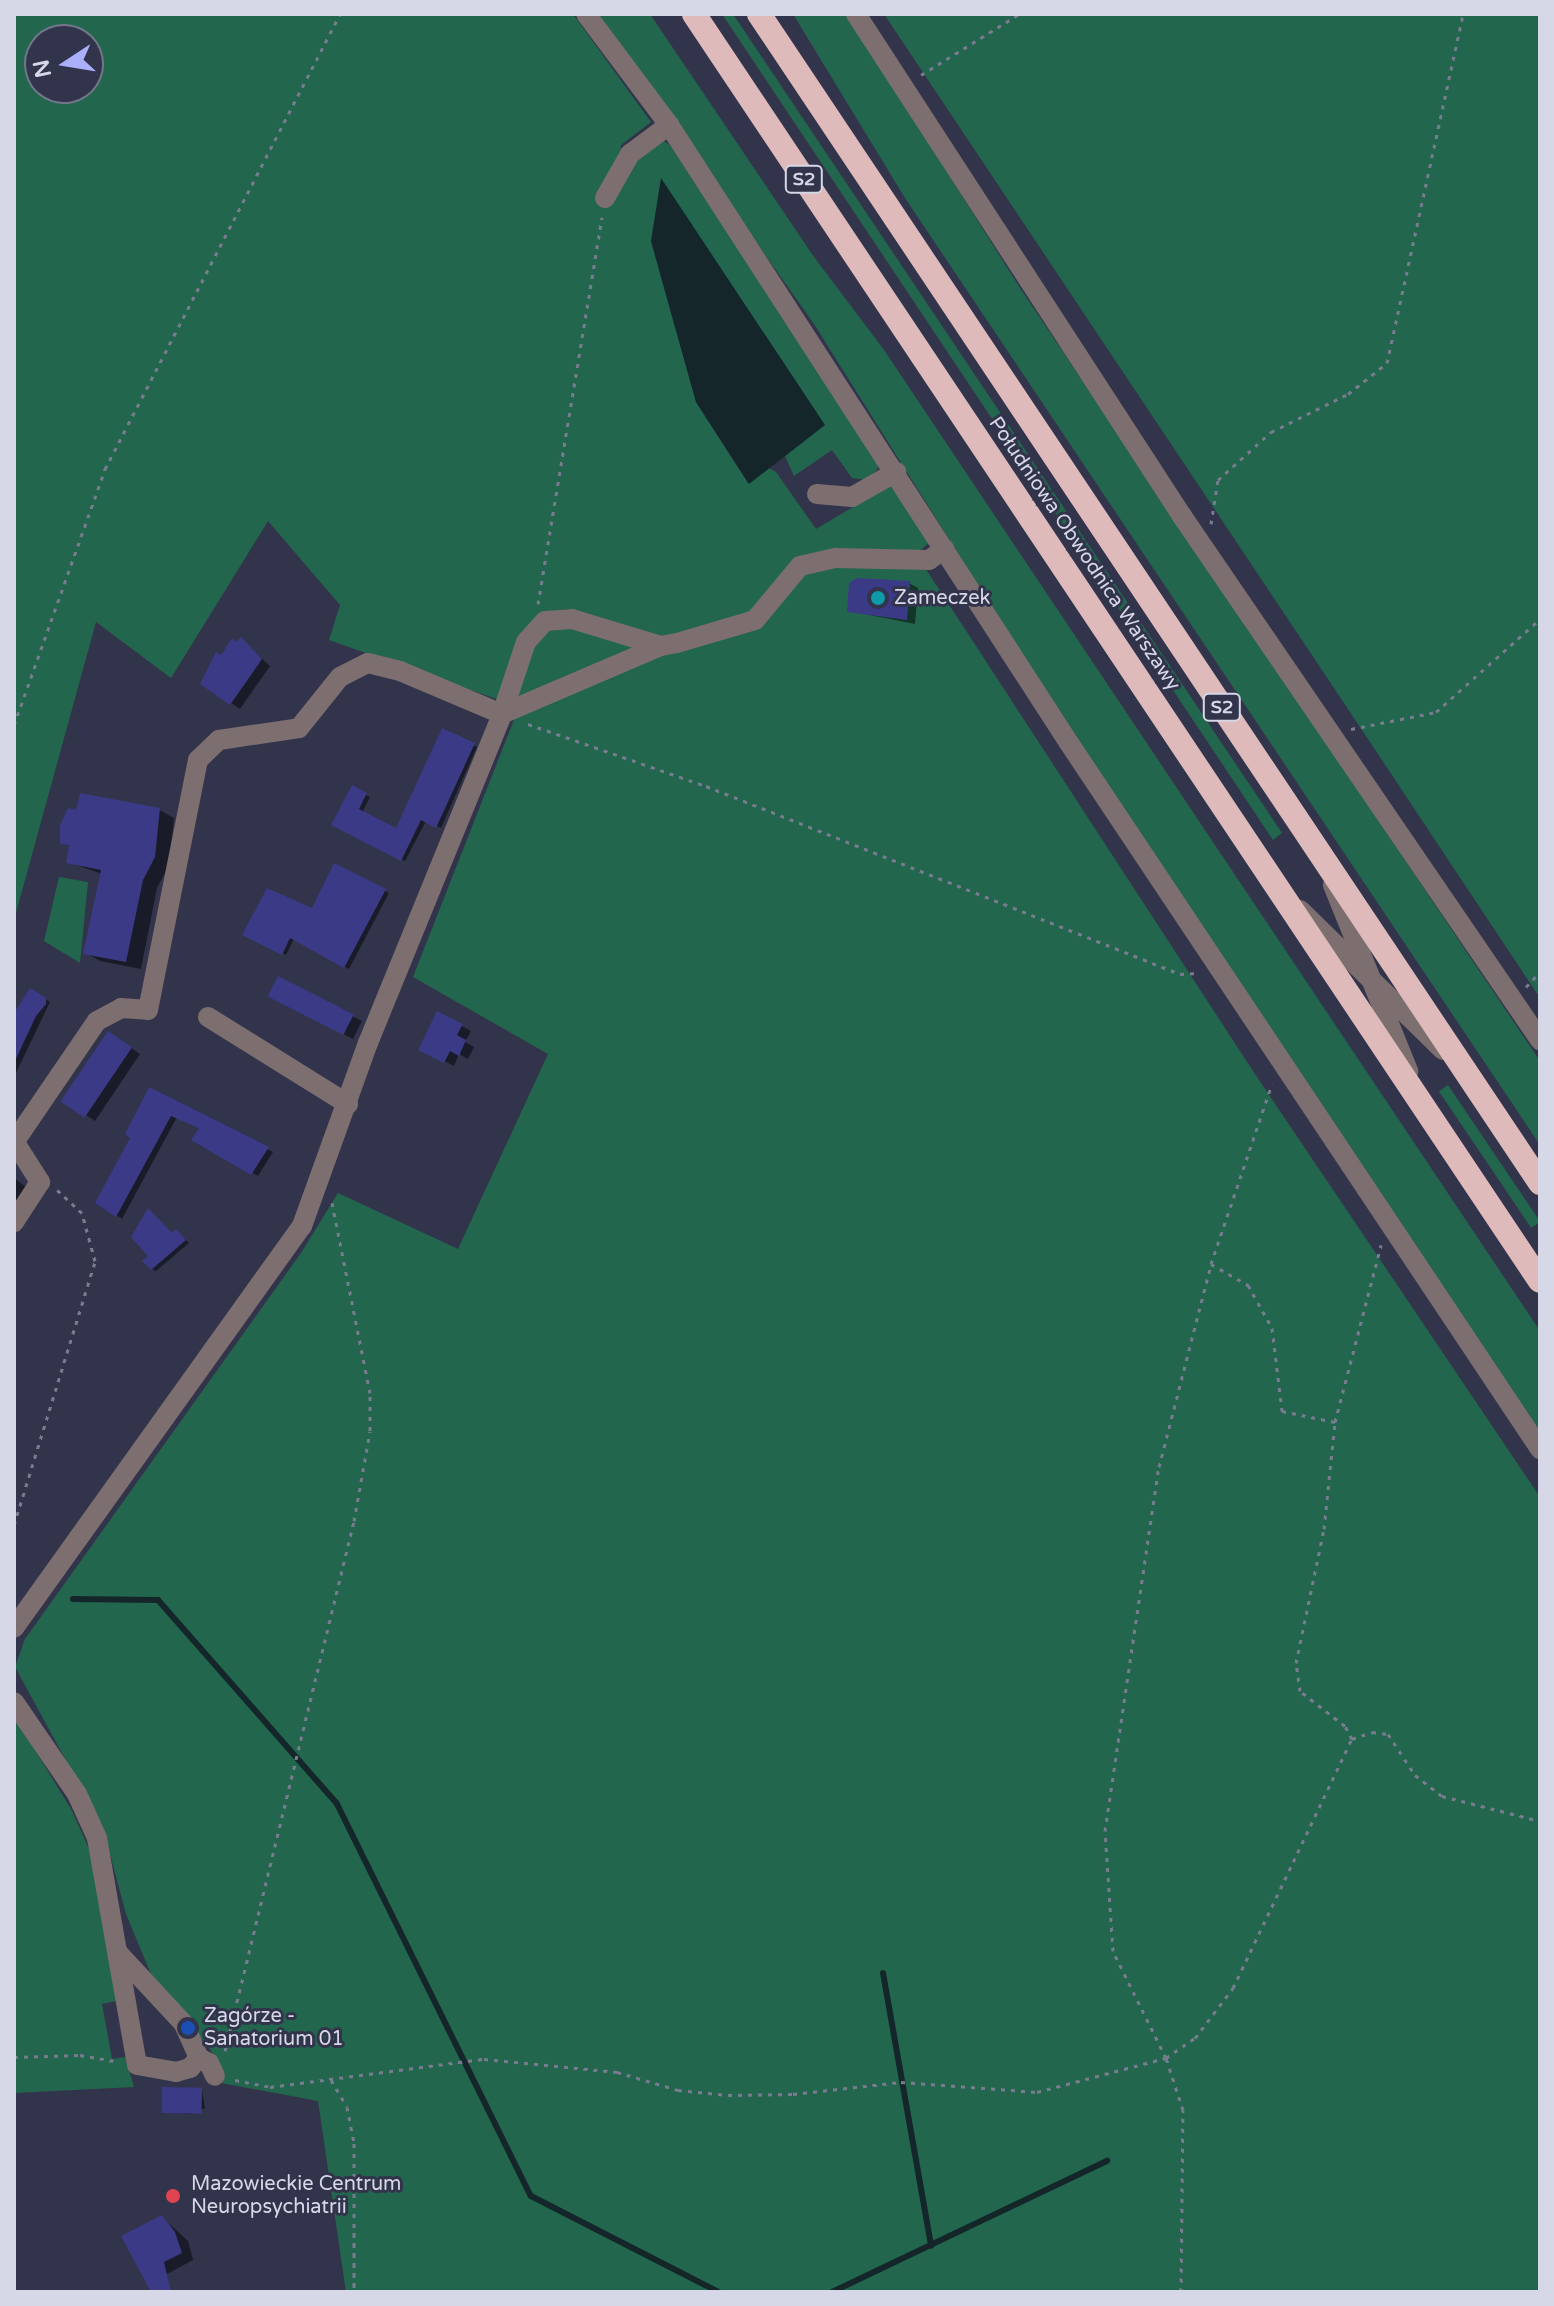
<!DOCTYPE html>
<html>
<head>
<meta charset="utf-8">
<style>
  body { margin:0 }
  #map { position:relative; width:1554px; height:2306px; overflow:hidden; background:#32344c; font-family:"Varela Round",sans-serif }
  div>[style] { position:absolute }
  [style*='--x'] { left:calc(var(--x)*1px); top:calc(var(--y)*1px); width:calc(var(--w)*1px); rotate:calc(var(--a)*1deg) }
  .green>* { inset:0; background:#22674d; transform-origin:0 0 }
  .water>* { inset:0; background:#14262a }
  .shadow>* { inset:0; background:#0007 }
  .stream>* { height:6px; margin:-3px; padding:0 3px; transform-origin:3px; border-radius:3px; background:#14262a }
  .building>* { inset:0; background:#3b3a87; transform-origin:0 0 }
  .path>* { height:3px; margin-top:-1.5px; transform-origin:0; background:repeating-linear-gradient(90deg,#797b8f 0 4px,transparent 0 10px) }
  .minor>* { height:20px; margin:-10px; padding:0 10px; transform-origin:10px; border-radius:10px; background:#7d6e6f }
  .highway>* { height:24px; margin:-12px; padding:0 12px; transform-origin:12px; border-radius:12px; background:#dfbabb }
  .dots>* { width:22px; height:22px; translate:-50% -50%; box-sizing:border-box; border:4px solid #32344c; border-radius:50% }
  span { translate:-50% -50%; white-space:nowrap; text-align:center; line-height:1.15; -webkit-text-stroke:6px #32344c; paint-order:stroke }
  .shield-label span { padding:2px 6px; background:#32344c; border:2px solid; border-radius:6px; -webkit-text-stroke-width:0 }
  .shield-label { font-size:18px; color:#d6d8e7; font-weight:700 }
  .street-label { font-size:20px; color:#d6d8e7 }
  .poi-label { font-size:20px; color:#d6d8e7 }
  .left { translate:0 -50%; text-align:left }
  .frame { position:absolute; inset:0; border:16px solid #d6d8e7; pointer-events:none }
  .north { position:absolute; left:24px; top:24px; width:80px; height:80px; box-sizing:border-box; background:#32344c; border:2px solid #74768a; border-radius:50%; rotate:258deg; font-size:22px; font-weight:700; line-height:32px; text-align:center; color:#d6d8e7 }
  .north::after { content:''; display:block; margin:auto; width:28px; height:36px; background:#aab0fb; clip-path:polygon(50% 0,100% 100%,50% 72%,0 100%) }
</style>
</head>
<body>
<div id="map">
  <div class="green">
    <div style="clip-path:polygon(evenodd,14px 14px,573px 14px,651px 122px,621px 145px,619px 178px,644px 148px,660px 139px,669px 144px,880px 462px,877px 470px,867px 480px,852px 478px,832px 450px,794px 476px,785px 456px,824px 425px,651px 241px,696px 402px,748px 483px,769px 468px,776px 472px,816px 529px,890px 485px,931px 541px,916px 554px,1253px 1071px,1540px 1497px,1540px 2292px,346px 2292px,318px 2101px,221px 2083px,215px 2056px,151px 1974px,126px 1914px,103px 1828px,15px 1667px,25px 1639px,301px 1253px,338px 1193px,458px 1249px,548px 1054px,413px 977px,519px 707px,329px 640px,340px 605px,268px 521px,171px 678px,96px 622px,14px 920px,14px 14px,40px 40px,88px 40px,88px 88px,40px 88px,40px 40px)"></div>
    <div style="clip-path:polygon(595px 14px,650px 14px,814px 257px,884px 350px,1540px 1331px,1540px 1437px,1023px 657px,814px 324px)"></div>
    <div style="clip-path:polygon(722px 14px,733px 14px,1282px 833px,1273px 840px)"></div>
    <div style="clip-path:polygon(793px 14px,847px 14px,1022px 291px,1540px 1061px,1540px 1145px,905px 198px)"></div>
    <div style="clip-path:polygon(884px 14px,1540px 14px,1540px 998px,1370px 742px)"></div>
    <div style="clip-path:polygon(59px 877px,88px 882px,80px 963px,44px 941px)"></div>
    <div style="left:1448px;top:1085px;width:165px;height:11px;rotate:56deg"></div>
    <div style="clip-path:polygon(14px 1716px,71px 1809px,92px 1855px,116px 2001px,102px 2004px,112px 2059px,125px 2057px,134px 2087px,14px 2093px)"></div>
  </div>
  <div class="water">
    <div style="clip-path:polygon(661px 178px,825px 425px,749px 484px,696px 402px,651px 241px)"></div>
  </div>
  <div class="shadow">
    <div style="clip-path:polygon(909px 583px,918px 588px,915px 624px,849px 611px)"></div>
    <div style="clip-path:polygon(241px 639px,270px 666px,240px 709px,203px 684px)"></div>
    <div style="clip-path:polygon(443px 731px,477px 747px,441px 828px,426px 821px,405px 861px,333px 824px,352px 788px,370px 797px,362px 813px,397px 831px)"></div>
    <div style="clip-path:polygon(160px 810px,174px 818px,169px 865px,157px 888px,141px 969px,100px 961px,86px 953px,102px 874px,68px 862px,71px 847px,62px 842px)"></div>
    <div style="clip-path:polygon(335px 866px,389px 893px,349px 969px,294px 939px,286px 955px,245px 934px,313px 910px)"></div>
    <div style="clip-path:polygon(279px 978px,362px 1021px,353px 1039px,279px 1002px)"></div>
    <div style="clip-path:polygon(31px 990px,50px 1002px,14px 1077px,14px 1017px)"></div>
    <div style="clip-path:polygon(462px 1026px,471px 1031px,465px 1042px,474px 1047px,468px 1059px,459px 1054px,454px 1066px,430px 1054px)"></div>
    <div style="clip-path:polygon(118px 1039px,140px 1054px,95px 1121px,86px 1115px)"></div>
    <div style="clip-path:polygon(150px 1089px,273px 1152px,258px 1176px,194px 1140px,201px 1128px,177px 1117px,122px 1219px,97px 1202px,133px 1137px)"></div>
    <div style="clip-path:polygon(14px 1178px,26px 1187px,14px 1206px)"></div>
    <div style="clip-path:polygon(177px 1231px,189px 1243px,156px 1271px,152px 1269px,150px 1254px)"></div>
    <div style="clip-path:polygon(202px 2090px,205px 2108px,191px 2114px,163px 2112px)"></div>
    <div style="clip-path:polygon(162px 2217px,188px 2241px,193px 2260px,156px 2280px)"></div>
  </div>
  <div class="stream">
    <div style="--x:73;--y:1599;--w:85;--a:0.7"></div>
    <div style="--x:158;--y:1600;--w:271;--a:48.7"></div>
    <div style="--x:337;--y:1804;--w:437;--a:63.7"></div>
    <div style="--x:531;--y:2196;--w:211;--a:27.1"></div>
    <div style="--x:883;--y:1973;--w:277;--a:80"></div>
    <div style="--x:832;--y:2292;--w:305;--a:-25.5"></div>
  </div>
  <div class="building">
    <div style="clip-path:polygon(857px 578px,910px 581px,907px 620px,847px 612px,849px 583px)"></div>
    <div style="clip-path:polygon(241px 637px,262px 659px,230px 705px,200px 684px,216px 652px,221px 655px,232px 638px,237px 642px)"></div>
    <div style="clip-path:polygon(442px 728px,475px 743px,436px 828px,421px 820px,401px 861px,331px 825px,352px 785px,367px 793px,359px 809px,396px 828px)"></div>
    <div style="clip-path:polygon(80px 793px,160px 808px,155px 857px,143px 880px,126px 962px,83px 954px,101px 870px,66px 863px,69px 845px,60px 844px,60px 825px,68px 808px,76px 810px)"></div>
    <div style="clip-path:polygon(334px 863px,386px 889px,344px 968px,290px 938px,282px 955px,242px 935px,267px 888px,312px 908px)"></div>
    <div style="left:278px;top:976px;width:85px;height:23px;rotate:27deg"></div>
    <div style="clip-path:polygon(30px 988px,46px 998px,46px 1004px,36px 1016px,14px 1063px,14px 1013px)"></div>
    <div style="clip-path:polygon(437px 1011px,463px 1024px,457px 1035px,466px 1040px,459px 1056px,450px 1051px,444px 1063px,418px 1050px)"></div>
    <div style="left:108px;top:1031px;width:29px;height:85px;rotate:34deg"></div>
    <div style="clip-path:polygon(149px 1087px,269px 1147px,251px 1175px,191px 1140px,199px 1128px,171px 1116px,116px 1217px,95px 1203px,130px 1138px,125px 1134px)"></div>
    <div style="clip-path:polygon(148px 1208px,172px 1233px,176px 1229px,186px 1240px,151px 1270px,142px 1261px,148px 1256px,131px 1237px)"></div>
    <div style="left:162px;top:2087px;width:40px;height:26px;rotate:1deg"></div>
    <div style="clip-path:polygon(162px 2215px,175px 2232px,182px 2253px,164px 2262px,171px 2292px,151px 2292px,121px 2236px)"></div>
  </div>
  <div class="path">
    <div style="--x:921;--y:75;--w:115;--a:-31.9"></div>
    <div style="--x:1211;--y:524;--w:45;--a:-81"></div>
    <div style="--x:1218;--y:480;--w:72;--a:-42.2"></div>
    <div style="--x:1271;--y:432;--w:86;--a:-26.3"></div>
    <div style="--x:1348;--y:394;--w:50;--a:-38.5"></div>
    <div style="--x:1387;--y:363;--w:357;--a:-77.7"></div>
    <div style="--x:538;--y:604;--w:392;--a:-80.6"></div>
    <div style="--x:528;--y:724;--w:188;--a:19.2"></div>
    <div style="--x:706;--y:786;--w:510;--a:21.63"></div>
    <div style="--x:1180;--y:974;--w:18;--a:-3"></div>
    <div style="--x:14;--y:725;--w:272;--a:-70.4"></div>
    <div style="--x:105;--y:469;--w:512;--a:-62.68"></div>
    <div style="--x:1351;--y:729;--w:87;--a:-11.3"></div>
    <div style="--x:1436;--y:712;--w:140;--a:-41.8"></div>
    <div style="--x:1526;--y:987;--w:21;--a:-47"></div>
    <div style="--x:1211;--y:1264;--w:43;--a:29.6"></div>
    <div style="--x:1248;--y:1285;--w:49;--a:60.8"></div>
    <div style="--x:1272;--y:1328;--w:84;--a:83.1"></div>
    <div style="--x:1282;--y:1411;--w:54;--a:11.7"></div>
    <div style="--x:14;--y:1525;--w:276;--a:-72.9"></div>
    <div style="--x:95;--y:1261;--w:50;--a:-105.2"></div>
    <div style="--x:82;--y:1213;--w:34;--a:-137"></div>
    <div style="--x:1352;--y:1739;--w:21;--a:-19"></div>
    <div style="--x:1372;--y:1732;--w:16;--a:7"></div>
    <div style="--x:1388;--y:1734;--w:49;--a:56.6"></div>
    <div style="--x:1415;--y:1775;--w:34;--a:38"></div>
    <div style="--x:1442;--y:1796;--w:101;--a:14.3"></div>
    <div style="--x:225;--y:2051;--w:545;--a:-76.32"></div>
    <div style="--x:354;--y:1521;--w:91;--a:-79.9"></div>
    <div style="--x:370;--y:1431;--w:38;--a:-90"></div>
    <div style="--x:370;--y:1393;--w:194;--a:-101.3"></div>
    <div style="--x:14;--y:2057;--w:66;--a:-1.7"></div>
    <div style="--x:80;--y:2055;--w:39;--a:10"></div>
    <div style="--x:235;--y:2080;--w:36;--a:11"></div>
    <div style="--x:270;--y:2087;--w:216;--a:-7.5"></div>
    <div style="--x:484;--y:2059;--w:134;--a:5.6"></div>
    <div style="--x:617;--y:2072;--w:64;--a:16.4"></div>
    <div style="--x:678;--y:2090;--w:50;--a:5.7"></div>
    <div style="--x:728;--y:2095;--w:65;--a:-0.9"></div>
    <div style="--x:793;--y:2094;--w:109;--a:-6.3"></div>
    <div style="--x:901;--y:2082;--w:136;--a:4.2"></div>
    <div style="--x:1037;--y:2092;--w:133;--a:-14.8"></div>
    <div style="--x:1166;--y:2058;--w:35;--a:-35"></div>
    <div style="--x:1195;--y:2038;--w:63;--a:-52.8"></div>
    <div style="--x:1233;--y:1988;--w:276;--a:-64.5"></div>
    <div style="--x:1352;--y:1739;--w:15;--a:-118"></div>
    <div style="--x:1345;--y:1726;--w:57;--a:-142.1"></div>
    <div style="--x:1300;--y:1691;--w:28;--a:-98"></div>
    <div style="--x:1296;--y:1663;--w:137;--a:-78.2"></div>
    <div style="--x:1324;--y:1529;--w:108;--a:-84.1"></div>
    <div style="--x:1335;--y:1422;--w:183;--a:-75.4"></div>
    <div style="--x:331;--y:2080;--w:31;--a:59"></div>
    <div style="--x:347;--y:2107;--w:37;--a:79"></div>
    <div style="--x:354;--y:2143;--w:149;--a:90"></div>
    <div style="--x:1181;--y:2292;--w:182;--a:-89.4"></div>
    <div style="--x:1183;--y:2110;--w:55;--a:-108.1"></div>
    <div style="--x:1166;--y:2058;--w:119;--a:-116.4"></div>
    <div style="--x:1113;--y:1951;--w:120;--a:-93.8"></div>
    <div style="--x:1105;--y:1831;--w:368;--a:-81.6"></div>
    <div style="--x:1159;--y:1467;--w:210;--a:-75.6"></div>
    <div style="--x:1211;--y:1264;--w:190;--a:-71.3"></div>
  </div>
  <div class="minor">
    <div style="--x:586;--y:14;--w:139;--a:53.2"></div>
    <div style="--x:669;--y:125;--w:736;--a:57.09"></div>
    <div style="--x:1069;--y:743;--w:849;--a:56.29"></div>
    <div style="--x:856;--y:14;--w:599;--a:57"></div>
    <div style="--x:1182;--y:516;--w:635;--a:55.66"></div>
    <div style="--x:605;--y:198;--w:51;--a:-60.4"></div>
    <div style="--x:630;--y:154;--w:49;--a:-36.6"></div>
    <div style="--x:817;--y:494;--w:35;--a:5"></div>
    <div style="--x:852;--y:497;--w:51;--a:-29.6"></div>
    <div style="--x:1333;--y:885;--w:201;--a:68"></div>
    <div style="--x:1300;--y:910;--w:200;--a:44.4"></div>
    <div style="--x:208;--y:1017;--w:165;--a:31.9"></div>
    <div style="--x:14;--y:1141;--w:49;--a:57.6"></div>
    <div style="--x:40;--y:1182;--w:48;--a:123"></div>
    <div style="--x:15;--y:1141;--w:145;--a:-55.7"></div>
    <div style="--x:97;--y:1021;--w:27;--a:-28"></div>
    <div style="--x:121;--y:1008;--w:27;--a:4"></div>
    <div style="--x:148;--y:1010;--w:255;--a:-78.7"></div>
    <div style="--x:198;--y:760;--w:29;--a:-44"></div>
    <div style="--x:219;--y:740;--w:81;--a:-8.5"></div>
    <div style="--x:299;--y:728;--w:65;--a:-51.2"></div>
    <div style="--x:340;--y:677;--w:31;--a:-27"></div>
    <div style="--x:368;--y:663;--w:33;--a:14"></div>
    <div style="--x:400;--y:671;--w:111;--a:22.9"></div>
    <div style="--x:502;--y:714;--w:76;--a:-71.6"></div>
    <div style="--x:526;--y:642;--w:28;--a:-48"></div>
    <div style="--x:545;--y:621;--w:27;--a:-4"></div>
    <div style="--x:572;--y:619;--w:93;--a:16.9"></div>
    <div style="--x:661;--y:646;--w:16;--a:-11"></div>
    <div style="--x:677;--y:643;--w:81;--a:-16.4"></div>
    <div style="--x:755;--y:620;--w:70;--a:-50.2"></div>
    <div style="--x:800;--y:566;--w:37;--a:-13"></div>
    <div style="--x:836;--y:558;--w:93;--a:1.2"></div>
    <div style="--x:929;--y:560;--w:19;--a:-36"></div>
    <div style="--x:14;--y:1628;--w:495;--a:-54.4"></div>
    <div style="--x:302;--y:1226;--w:195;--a:-70.2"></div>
    <div style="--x:368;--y:1043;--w:355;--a:-67.8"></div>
    <div style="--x:502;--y:714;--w:173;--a:-23.2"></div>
    <div style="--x:14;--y:1702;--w:112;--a:55.6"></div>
    <div style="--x:77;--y:1794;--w:48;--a:65.6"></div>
    <div style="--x:97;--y:1838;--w:230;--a:80"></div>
    <div style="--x:137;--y:2065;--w:40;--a:10"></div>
    <div style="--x:176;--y:2072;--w:15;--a:-16"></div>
    <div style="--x:190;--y:2068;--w:13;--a:-48"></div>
    <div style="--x:199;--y:2058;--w:37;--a:-114"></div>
    <div style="--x:184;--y:2024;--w:96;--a:-132.9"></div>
    <div style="--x:199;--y:2058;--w:11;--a:27"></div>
    <div style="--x:209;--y:2063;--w:14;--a:65"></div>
  </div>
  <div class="highway">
    <div style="--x:694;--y:14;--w:1523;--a:56.27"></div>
    <div style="--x:759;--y:14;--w:1406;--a:56.25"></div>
  </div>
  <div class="dots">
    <div style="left:878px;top:598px;background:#0f9aa8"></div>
    <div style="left:188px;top:2028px;background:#1a4fb4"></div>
    <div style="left:173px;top:2196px;background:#e0444e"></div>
  </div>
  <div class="shield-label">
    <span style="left:804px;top:179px">S2</span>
    <span style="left:1222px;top:707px">S2</span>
  </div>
  <div class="street-label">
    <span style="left:1084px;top:554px;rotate:56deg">Południowa Obwodnica Warszawy</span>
  </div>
  <div class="poi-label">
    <span class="left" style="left:894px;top:598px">Zameczek</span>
    <span class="left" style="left:204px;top:2028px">Zagórze -<br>Sanatorium 01</span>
    <span class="left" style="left:191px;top:2196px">Mazowieckie Centrum<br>Neuropsychiatrii</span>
  </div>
  <div class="frame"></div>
  <div class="north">N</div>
</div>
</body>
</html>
